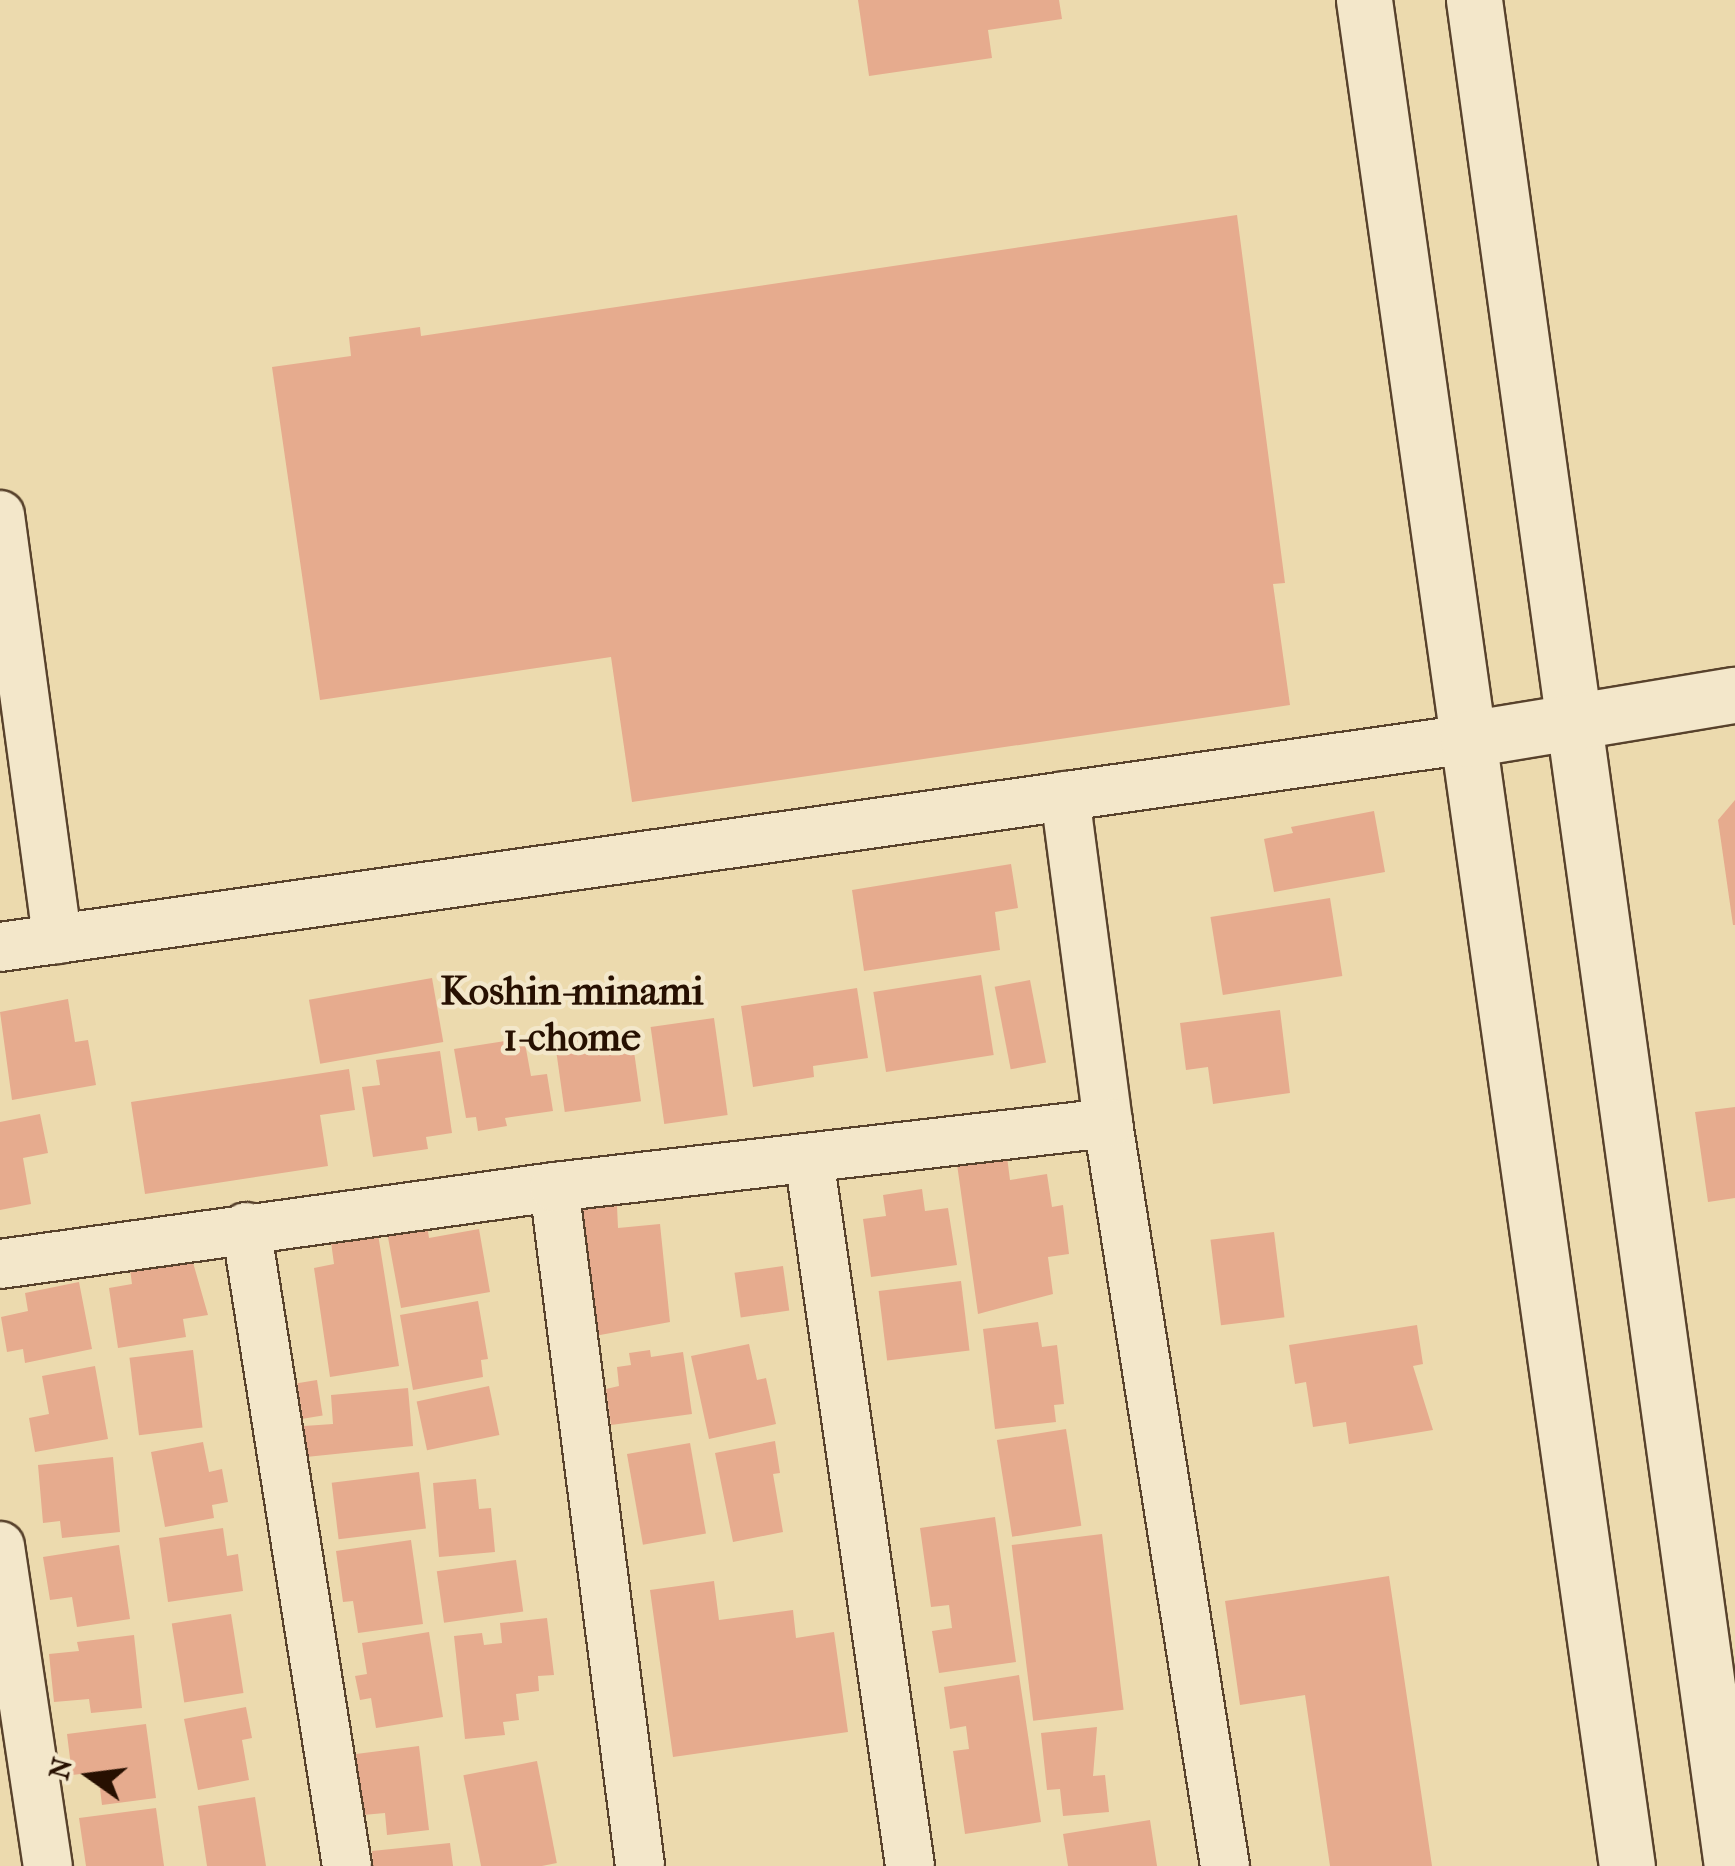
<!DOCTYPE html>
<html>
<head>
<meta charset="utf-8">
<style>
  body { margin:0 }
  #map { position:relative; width:1735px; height:1866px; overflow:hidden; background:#ecdaae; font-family:"IM FELL French Canon",serif }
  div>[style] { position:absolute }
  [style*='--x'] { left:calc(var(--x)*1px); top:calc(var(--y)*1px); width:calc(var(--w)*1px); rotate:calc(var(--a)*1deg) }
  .building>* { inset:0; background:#e6ab8e; transform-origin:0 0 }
  .roads { filter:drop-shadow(2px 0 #58422c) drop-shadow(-2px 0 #58422c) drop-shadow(0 2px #58422c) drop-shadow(0 -2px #58422c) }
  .minor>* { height:48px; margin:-24px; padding:0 24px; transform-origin:24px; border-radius:24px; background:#f3e7ca }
  .tertiary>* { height:55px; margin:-27.5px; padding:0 27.5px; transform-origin:27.5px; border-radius:27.5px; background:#f3e7ca }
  span { translate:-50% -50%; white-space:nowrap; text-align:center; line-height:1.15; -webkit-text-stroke:9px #f3e7ca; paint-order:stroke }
  .neighbourhood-label { font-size:40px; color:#271001; font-weight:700 }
  .north { position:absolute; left:40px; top:1726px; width:100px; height:100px; -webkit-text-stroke:8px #f3e7ca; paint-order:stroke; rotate:284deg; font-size:28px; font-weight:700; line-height:40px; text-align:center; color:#271001 }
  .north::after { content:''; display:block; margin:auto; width:35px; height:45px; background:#271001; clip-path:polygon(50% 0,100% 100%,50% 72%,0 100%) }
</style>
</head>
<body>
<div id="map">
  <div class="building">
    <div style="clip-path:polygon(858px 0,1059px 0,1062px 19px,988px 30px,992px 58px,869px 76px)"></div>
    <div style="clip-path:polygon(1237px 215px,1285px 583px,1273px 584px,1290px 705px,632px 802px,611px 657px,320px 700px,272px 367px,351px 356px,349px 337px,420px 327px,421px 336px)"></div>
    <div style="clip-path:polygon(1735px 800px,1735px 925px,1733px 925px,1718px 820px)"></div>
    <div style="clip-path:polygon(1374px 811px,1385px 872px,1274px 892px,1264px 839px,1293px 833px,1291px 827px)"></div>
    <div style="clip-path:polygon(1011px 864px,1018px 908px,995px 912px,1000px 950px,864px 971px,852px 890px)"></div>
    <div style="left:1330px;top:898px;width:79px;height:121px;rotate:81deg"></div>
    <div style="left:981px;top:975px;width:81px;height:109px;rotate:81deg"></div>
    <div style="left:432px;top:978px;width:65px;height:125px;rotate:80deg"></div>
    <div style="left:1030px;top:980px;width:84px;height:36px;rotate:79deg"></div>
    <div style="clip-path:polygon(857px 988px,868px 1058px,813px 1066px,814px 1077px,753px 1087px,741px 1006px)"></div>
    <div style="clip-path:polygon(68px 999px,75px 1042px,88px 1040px,96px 1085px,12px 1100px,0 1012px)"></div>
    <div style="clip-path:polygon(1280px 1010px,1290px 1093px,1213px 1104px,1208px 1067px,1186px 1070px,1180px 1023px)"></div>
    <div style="left:714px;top:1018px;width:98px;height:64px;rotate:82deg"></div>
    <div style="left:631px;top:1030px;width:72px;height:77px;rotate:82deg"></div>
    <div style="clip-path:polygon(524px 1038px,531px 1076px,547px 1074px,553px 1111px,505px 1118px,507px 1126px,478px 1131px,476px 1117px,466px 1118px,454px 1049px)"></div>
    <div style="clip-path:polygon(440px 1051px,452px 1133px,426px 1137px,428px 1149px,373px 1157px,362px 1087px,380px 1085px,376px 1060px)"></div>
    <div style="clip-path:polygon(349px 1069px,355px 1110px,320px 1115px,328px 1166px,145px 1194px,131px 1102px)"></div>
    <div style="clip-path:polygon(1735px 1107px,1735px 1198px,1708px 1202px,1695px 1112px)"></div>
    <div style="clip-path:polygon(40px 1114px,48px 1153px,23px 1158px,31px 1204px,0 1210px,0 1122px)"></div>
    <div style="clip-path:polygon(1006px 1149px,1010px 1180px,1047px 1174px,1052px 1207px,1063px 1205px,1069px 1254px,1048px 1257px,1053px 1294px,978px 1314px,956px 1157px)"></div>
    <div style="clip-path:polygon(922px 1189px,925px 1211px,948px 1208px,957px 1265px,871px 1277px,863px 1219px,886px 1216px,883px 1195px)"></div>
    <div style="clip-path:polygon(617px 1206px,618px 1228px,660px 1224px,670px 1322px,584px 1338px,571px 1211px)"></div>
    <div style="clip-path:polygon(427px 1225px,429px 1238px,479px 1229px,490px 1292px,401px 1308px,387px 1232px)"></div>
    <div style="left:1274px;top:1232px;width:86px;height:64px;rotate:83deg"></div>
    <div style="clip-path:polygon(378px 1234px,399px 1366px,330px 1377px,314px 1268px,334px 1264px,331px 1242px)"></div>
    <div style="clip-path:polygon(192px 1259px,208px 1315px,183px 1319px,186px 1337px,118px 1348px,109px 1288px,132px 1284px,130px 1269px)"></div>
    <div style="left:783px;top:1266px;width:45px;height:49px;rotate:82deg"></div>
    <div style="left:961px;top:1281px;width:70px;height:83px;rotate:83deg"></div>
    <div style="clip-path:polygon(79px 1282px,92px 1349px,25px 1363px,23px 1349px,7px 1352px,1px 1317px,28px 1311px,25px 1293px)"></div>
    <div style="clip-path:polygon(478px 1301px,488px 1359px,481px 1360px,483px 1377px,413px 1390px,400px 1315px)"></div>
    <div style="clip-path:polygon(1038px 1322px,1042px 1347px,1057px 1345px,1064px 1404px,1054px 1405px,1056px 1422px,995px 1429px,983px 1329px)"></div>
    <div style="clip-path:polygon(1417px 1325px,1423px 1364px,1413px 1366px,1433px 1430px,1349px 1444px,1346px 1422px,1313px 1427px,1306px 1382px,1295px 1384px,1289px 1345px)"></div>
    <div style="clip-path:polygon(749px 1344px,757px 1380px,766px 1378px,776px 1424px,709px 1439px,691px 1356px)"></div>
    <div style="left:193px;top:1350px;width:78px;height:64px;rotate:83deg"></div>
    <div style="clip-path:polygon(650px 1350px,651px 1357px,683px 1352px,692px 1414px,611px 1425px,606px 1389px,619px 1386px,617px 1367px,631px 1365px,629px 1353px)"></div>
    <div style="clip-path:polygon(95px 1366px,108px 1439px,35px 1452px,29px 1418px,49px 1414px,42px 1376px)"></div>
    <div style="left:317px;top:1380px;width:36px;height:20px;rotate:81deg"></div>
    <div style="left:489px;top:1386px;width:50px;height:74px;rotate:78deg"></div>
    <div style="clip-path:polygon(408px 1388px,413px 1446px,306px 1457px,304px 1426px,333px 1424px,331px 1395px)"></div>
    <div style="left:1066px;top:1429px;width:98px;height:70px;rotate:81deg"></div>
    <div style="clip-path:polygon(775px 1441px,780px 1473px,773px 1474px,783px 1532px,733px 1542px,715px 1453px)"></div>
    <div style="clip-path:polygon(203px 1442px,209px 1472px,222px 1469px,228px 1502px,212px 1505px,214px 1518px,165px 1527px,151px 1452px)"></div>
    <div style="left:690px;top:1443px;width:92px;height:64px;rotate:80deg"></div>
    <div style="clip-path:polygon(113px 1457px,120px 1532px,62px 1538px,60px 1521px,43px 1523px,38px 1465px)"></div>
    <div style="left:419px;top:1472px;width:57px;height:88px;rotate:83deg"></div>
    <div style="clip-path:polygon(476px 1479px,479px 1509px,491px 1508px,495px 1552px,439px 1557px,433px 1483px)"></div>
    <div style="clip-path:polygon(995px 1517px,1016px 1662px,939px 1673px,932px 1631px,952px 1628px,949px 1605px,931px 1607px,920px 1528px)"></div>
    <div style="clip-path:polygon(223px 1528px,227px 1556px,238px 1554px,243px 1591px,168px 1602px,159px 1538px)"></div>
    <div style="left:1102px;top:1534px;width:177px;height:91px;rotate:83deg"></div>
    <div style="clip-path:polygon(411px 1540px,423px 1624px,358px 1633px,353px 1601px,343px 1602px,336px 1551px)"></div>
    <div style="clip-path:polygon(119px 1545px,130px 1619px,77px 1627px,72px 1597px,50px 1600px,43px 1557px)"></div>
    <div style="left:516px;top:1560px;width:52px;height:80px;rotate:82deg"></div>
    <div style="clip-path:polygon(1389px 1576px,1432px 1866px,1330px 1866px,1305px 1695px,1240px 1705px,1225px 1601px)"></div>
    <div style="clip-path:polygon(714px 1581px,719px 1620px,793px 1610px,796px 1638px,834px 1632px,848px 1732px,673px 1757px,650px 1590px)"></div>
    <div style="left:231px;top:1614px;width:80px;height:60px;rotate:81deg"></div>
    <div style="clip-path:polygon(547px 1618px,554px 1675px,538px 1676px,539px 1691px,516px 1694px,519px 1720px,503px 1722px,505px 1735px,465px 1739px,454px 1636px,482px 1633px,484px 1645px,502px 1643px,500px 1623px)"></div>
    <div style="clip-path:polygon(429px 1632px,443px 1717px,376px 1728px,371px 1698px,360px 1700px,355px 1676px,367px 1674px,362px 1643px)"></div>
    <div style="clip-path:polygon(134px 1635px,142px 1708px,91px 1713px,89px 1699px,54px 1702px,49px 1654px,79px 1651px,77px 1642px)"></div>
    <div style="clip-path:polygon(1019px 1675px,1041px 1822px,965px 1834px,953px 1751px,969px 1749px,966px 1726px,950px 1729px,944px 1687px)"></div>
    <div style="clip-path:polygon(246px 1707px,252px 1738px,242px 1740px,249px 1780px,198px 1790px,184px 1719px)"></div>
    <div style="clip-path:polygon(146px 1724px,156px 1798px,102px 1805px,98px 1772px,72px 1775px,67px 1734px)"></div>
    <div style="clip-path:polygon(1097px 1727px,1093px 1776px,1105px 1775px,1109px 1812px,1063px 1816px,1060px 1789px,1047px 1790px,1041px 1733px)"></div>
    <div style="clip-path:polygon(419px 1746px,429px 1830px,387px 1835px,385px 1813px,363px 1815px,356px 1754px)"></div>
    <div style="left:537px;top:1761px;width:104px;height:75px;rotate:79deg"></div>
    <div style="clip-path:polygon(255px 1797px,266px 1866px,207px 1866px,198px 1806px)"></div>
    <div style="clip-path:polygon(156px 1808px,164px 1866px,86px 1866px,79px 1818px)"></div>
    <div style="clip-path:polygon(1150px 1820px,1157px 1866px,1068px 1866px,1063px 1834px)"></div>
    <div style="clip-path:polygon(450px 1843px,453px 1866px,373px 1866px,372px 1851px)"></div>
  </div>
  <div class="roads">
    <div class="minor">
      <div style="--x:0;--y:515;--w:428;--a:82.3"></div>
      <div style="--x:1065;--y:796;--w:330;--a:82.5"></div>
      <div style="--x:1108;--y:1123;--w:752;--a:81.05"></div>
      <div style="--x:0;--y:947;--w:1483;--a:-8.06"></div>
      <div style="--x:809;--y:1158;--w:715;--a:81.88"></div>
      <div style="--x:554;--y:1187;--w:684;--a:82.78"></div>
      <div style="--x:246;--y:1227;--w:647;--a:81.02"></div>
      <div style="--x:0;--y:1264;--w:559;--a:-7.91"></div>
      <div style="--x:554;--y:1187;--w:558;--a:-6.59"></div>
      <div style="--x:0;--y:1546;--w:324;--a:81.5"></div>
    </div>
    <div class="tertiary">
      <div style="--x:1364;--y:0;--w:1884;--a:81.98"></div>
      <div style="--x:1474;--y:0;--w:1884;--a:82.13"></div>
      <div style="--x:1468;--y:739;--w:271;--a:-9.4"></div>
    </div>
  </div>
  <div class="neighbourhood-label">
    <span style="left:572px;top:1014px">Koshin-minami<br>1-chome</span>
  </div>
  <div class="north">N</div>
</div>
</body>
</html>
